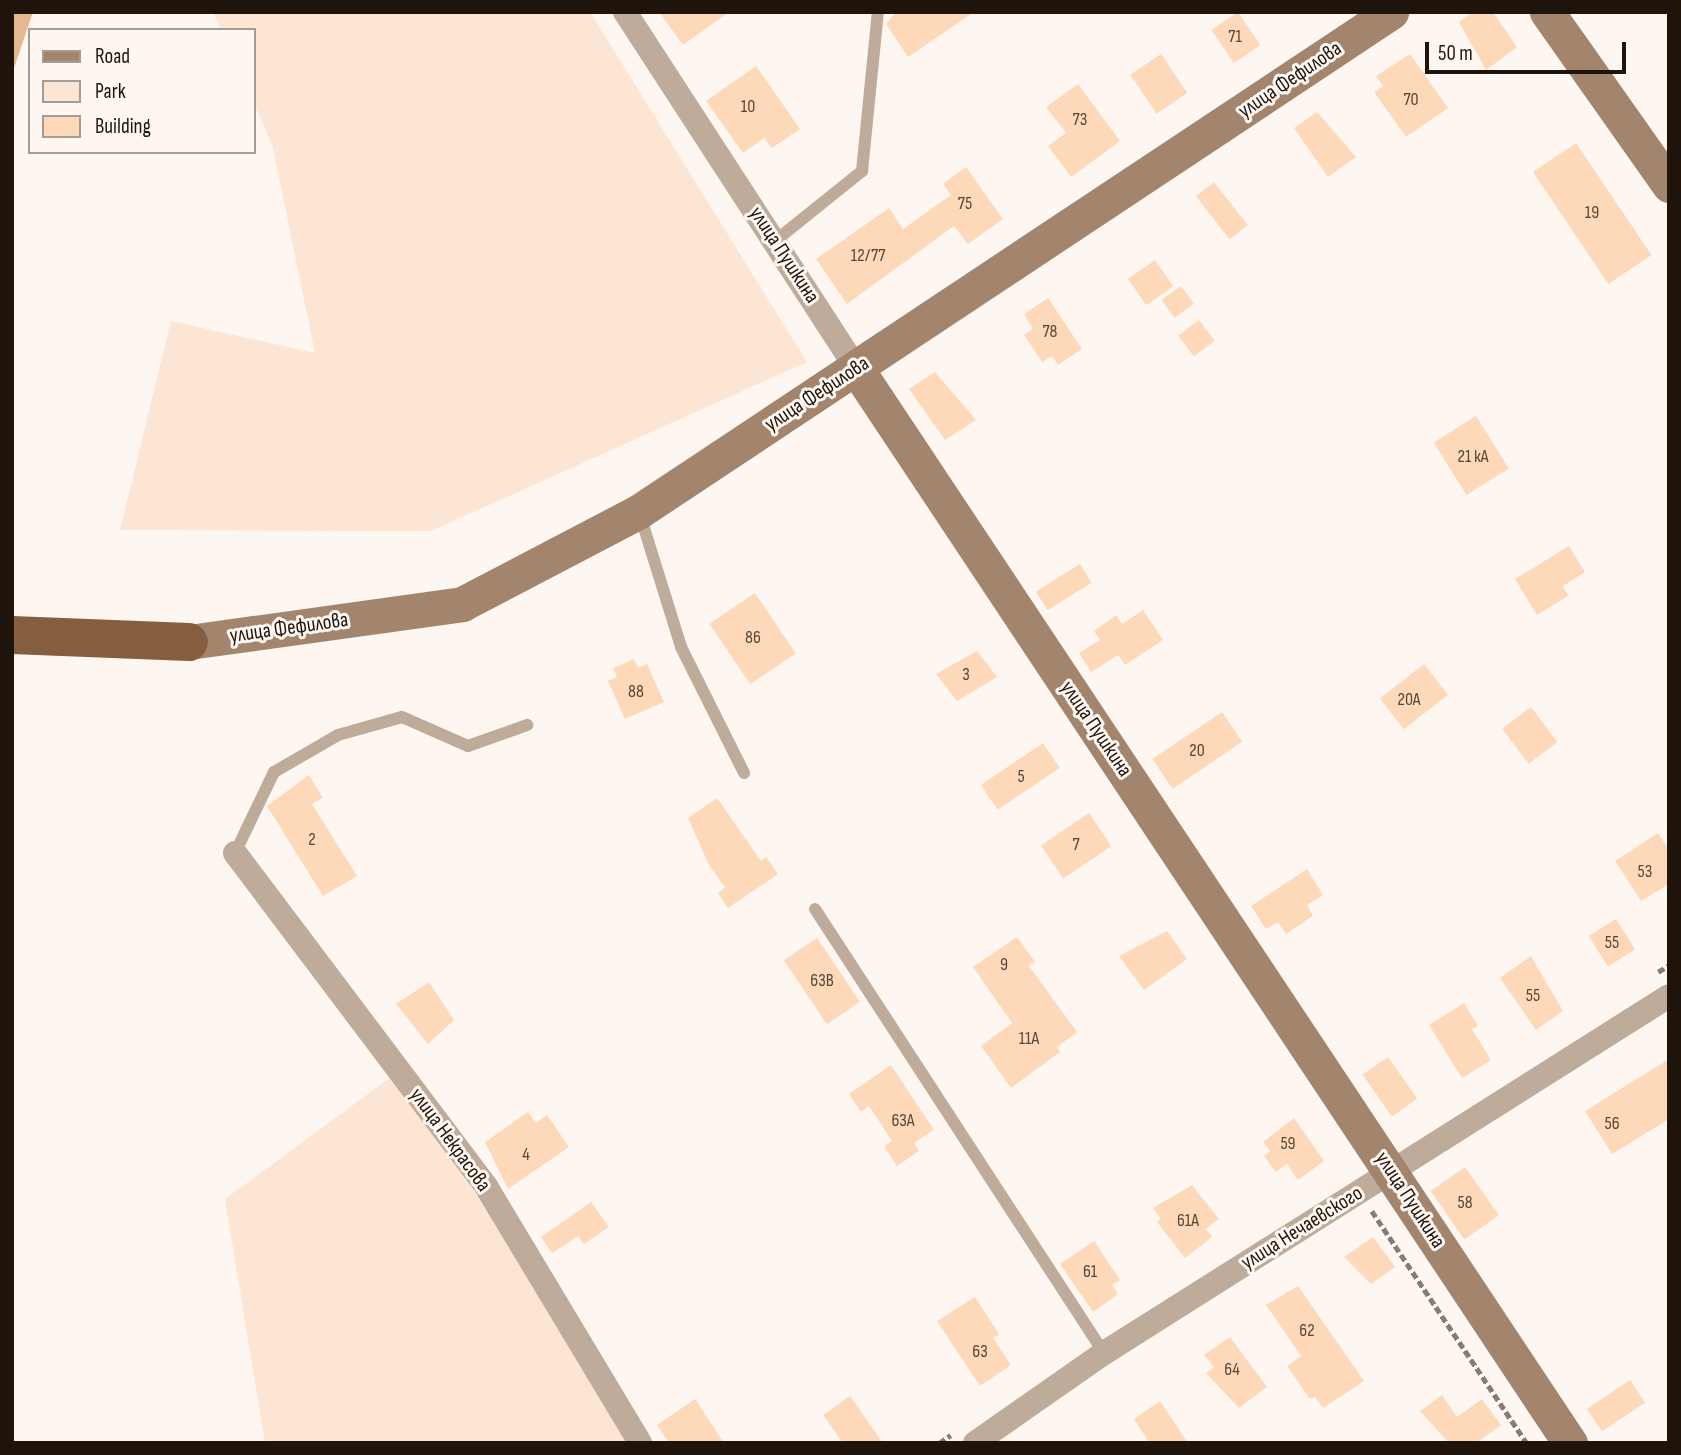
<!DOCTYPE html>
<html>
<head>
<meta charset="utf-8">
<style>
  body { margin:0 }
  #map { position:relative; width:1681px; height:1455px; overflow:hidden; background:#fdf6f1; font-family:"Sofia Sans Condensed",sans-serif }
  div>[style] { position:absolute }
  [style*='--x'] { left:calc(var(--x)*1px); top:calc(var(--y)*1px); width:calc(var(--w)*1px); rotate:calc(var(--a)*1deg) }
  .green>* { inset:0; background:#fce6d3 }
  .water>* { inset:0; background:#e6b891 }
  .building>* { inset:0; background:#fed9b9; transform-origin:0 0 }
  .path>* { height:4.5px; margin-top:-2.25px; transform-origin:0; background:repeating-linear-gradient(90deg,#857c75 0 7px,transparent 0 10.5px) }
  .service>* { height:12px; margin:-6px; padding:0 6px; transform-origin:6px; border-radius:6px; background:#bfab9a }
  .minor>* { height:24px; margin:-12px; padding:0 12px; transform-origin:12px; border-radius:12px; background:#bfab9a }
  .secondary>* { height:35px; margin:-17.5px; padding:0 17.5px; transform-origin:17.5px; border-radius:17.5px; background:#a2856c }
  .trunk>* { height:38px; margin:-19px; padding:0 19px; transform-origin:19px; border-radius:19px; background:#845e3e }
  span { translate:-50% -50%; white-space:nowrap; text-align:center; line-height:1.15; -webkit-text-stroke:6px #fdf6f1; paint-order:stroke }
  .number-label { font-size:18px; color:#574536 }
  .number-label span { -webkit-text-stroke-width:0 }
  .street-label { font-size:21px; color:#1f140b }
  .frame { position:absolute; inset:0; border:14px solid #1f140b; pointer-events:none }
  .legend { position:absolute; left:28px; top:28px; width:228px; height:126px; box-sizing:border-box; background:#fdf6f1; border:2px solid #a49c95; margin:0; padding:9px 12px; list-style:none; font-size:21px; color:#1f140b }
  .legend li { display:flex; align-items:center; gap:14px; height:35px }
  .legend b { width:35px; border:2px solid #a49c95 }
  .scale { position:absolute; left:1425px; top:42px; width:201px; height:32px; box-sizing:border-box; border:4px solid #1f140b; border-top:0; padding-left:9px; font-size:21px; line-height:24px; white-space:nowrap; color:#1f140b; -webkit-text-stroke:5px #fdf6f1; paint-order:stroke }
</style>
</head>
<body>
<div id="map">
  <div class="green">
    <div style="clip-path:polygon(213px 12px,590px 12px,807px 362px,431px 531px,120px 530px,171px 321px,315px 353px,272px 144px,254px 104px,254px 30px,221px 30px)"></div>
    <div style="clip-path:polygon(395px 1074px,643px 1443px,265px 1443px,225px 1199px)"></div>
  </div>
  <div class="water">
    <div style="clip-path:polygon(12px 12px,33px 12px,12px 74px)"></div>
  </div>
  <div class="building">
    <div style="clip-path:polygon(659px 12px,729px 12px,683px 45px)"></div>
    <div style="clip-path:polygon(896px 12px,974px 12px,908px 57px,886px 24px)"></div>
    <div style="left:1238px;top:12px;width:40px;height:32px;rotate:56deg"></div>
    <div style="clip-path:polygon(1473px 12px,1493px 12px,1517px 47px,1486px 70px,1459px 22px)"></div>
    <div style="left:1161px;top:54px;width:47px;height:37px;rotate:56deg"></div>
    <div style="clip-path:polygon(1410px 54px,1448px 108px,1406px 137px,1374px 92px,1383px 86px,1376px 76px)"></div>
    <div style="clip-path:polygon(756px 66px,800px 129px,772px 148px,764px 138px,743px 153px,706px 101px)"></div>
    <div style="clip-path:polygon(1078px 84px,1120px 141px,1071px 177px,1048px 146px,1066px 133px,1046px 107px)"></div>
    <div style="clip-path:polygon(1317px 112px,1356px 157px,1328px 177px,1294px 128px)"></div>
    <div style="left:1576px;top:143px;width:135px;height:52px;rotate:56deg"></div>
    <div style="clip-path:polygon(966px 167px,1003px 219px,968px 244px,954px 226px,847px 304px,816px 259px,889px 208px,903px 229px,951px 195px,943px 184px)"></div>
    <div style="left:1214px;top:182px;width:55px;height:23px;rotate:52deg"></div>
    <div style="left:1155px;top:260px;width:32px;height:33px;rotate:55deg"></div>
    <div style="left:1181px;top:286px;width:22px;height:24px;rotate:54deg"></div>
    <div style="clip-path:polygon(1048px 298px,1082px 349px,1058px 365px,1052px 356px,1042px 362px,1024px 335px,1033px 329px,1024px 314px)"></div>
    <div style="left:1199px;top:320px;width:26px;height:26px;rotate:53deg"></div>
    <div style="clip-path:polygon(935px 372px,976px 420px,945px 440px,909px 389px)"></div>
    <div style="left:1476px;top:416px;width:62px;height:50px;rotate:58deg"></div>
    <div style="clip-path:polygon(1569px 546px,1585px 572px,1563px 586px,1568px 596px,1537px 615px,1515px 579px)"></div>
    <div style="left:1080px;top:564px;width:22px;height:52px;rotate:58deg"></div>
    <div style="left:755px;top:593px;width:73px;height:55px;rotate:56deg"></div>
    <div style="clip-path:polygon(1143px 610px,1163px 640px,1125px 665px,1118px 655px,1091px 672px,1079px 653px,1100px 640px,1094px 631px,1116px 615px,1122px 624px)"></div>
    <div style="clip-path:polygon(977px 651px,997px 677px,957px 701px,936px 674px)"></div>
    <div style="clip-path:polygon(634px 659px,638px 668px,647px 664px,664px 702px,625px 719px,608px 681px,617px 677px,613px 668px)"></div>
    <div style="left:1424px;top:664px;width:39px;height:56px;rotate:52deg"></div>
    <div style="left:1531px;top:707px;width:44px;height:36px;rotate:53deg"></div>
    <div style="left:1222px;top:712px;width:36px;height:84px;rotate:56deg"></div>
    <div style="left:1043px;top:743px;width:30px;height:75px;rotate:56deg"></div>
    <div style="clip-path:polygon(309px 775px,323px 798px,312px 804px,357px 876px,323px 896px,267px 806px)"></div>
    <div style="clip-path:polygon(717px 798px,761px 861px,766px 857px,778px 874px,728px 908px,718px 893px,731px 883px,725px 887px,709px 865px,688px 818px)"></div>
    <div style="left:1089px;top:813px;width:40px;height:58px;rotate:56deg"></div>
    <div style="clip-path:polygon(1658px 833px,1669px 850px,1669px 884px,1641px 901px,1615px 861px)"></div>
    <div style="clip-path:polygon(1307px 869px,1323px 895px,1307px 905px,1313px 916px,1286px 934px,1278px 922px,1266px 929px,1251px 906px)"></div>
    <div style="left:1616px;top:919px;width:36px;height:32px;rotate:58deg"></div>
    <div style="clip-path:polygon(1167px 931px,1187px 959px,1144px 990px,1119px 956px)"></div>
    <div style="clip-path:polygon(1017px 937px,1035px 962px,1029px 966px,1077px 1032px,1057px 1047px,1060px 1052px,1011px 1088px,981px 1046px,1012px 1023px,973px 967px)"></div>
    <div style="left:817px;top:938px;width:77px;height:40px;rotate:56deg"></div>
    <div style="clip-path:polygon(1531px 956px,1563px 1011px,1536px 1030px,1500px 978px)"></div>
    <div style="clip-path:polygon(429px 982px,454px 1020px,428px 1044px,396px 1004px)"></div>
    <div style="clip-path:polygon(1464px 1003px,1478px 1026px,1472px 1029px,1491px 1060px,1462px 1078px,1429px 1025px)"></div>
    <div style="left:1388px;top:1057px;width:51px;height:31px;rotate:55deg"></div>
    <div style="clip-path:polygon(1669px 1059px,1669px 1119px,1612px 1154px,1585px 1111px)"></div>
    <div style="clip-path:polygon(891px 1065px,934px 1130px,914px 1143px,919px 1151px,897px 1166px,884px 1146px,892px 1141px,869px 1106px,861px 1112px,849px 1094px)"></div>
    <div style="clip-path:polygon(528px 1112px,536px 1123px,547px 1115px,569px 1147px,508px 1189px,485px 1142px)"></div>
    <div style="clip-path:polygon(1294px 1118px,1324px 1161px,1298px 1180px,1287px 1164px,1276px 1172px,1264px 1156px,1270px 1151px,1263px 1142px)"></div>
    <div style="left:1465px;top:1167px;width:59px;height:42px;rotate:55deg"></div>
    <div style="clip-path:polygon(1192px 1185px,1219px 1219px,1206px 1229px,1212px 1237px,1185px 1258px,1157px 1222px,1161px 1219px,1153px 1208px)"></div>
    <div style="clip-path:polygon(591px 1202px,609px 1227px,584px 1244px,578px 1236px,552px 1253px,541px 1237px)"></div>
    <div style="clip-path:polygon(1373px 1237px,1395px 1267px,1371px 1284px,1344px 1257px)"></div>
    <div style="clip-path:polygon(1094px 1241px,1120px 1280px,1112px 1285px,1118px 1294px,1093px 1312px,1060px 1264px)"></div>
    <div style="clip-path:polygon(1298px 1286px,1364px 1381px,1323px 1408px,1315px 1397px,1310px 1399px,1287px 1366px,1301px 1356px,1266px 1305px)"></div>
    <div style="clip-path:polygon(975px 1297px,999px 1334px,993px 1338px,1011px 1365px,980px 1386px,937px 1321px)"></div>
    <div style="clip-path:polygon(1230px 1337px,1267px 1387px,1239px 1408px,1206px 1373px,1214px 1367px,1204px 1355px)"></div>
    <div style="left:1630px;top:1380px;width:27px;height:52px;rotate:56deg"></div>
    <div style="clip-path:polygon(1442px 1395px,1457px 1417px,1482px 1399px,1501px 1425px,1476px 1443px,1449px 1443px,1420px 1411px)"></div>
    <div style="clip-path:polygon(850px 1396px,883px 1443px,843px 1443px,823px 1415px)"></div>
    <div style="clip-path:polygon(695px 1399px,724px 1443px,669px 1443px,657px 1425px)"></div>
    <div style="clip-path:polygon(1160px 1401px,1188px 1443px,1149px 1443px,1134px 1419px)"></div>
  </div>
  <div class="path">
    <div style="--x:1658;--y:972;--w:13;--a:-32"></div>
    <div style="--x:1372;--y:1211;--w:279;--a:56.3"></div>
    <div style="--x:939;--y:1443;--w:14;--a:-34"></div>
  </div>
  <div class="service">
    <div style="--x:775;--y:241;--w:112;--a:-38.8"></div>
    <div style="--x:862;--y:171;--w:160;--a:-84.3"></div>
    <div style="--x:640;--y:515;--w:138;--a:72.7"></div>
    <div style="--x:681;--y:647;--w:141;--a:63.4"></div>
    <div style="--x:235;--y:853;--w:90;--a:-64.3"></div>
    <div style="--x:274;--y:772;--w:74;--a:-30"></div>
    <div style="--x:338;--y:735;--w:66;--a:-15.7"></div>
    <div style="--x:402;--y:717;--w:72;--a:23.7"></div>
    <div style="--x:468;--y:746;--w:63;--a:-19.6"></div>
    <div style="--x:815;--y:909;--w:530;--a:56.94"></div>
  </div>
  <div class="minor">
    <div style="--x:625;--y:12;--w:424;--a:57"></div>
    <div style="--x:235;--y:853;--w:419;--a:53"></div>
    <div style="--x:487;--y:1188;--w:297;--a:59"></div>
    <div style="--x:975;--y:1443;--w:157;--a:-34.9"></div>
    <div style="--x:1104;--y:1353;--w:668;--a:-32.29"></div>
  </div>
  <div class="secondary">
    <div style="--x:1547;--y:12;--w:212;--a:54.8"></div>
    <div style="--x:856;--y:368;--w:1291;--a:56.41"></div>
    <div style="--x:189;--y:642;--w:276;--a:-7.9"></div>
    <div style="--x:462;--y:604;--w:199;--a:-27.6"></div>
    <div style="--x:638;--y:512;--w:904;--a:-33.58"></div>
  </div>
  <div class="trunk">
    <div style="--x:12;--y:635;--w:177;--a:2.3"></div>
  </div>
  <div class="number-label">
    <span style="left:1235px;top:37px">71</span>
    <span style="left:1411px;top:100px">70</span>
    <span style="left:748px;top:107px">10</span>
    <span style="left:1080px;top:120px">73</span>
    <span style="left:965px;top:204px">75</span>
    <span style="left:1592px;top:213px">19</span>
    <span style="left:868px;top:256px">12/77</span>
    <span style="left:1050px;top:332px">78</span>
    <span style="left:1473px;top:457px">21 кА</span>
    <span style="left:753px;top:638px">86</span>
    <span style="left:966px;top:675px">3</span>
    <span style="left:636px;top:692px">88</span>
    <span style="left:1409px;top:700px">20А</span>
    <span style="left:1197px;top:751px">20</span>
    <span style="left:1021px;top:777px">5</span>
    <span style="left:312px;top:840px">2</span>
    <span style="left:1076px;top:845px">7</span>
    <span style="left:1645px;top:872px">53</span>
    <span style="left:1612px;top:943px">55</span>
    <span style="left:1004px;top:965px">9</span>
    <span style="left:822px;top:981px">63В</span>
    <span style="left:1533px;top:996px">55</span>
    <span style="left:1029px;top:1039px">11А</span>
    <span style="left:903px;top:1121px">63А</span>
    <span style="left:1612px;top:1124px">56</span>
    <span style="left:1288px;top:1144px">59</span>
    <span style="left:526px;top:1155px">4</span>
    <span style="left:1465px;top:1203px">58</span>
    <span style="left:1188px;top:1221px">61А</span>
    <span style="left:1090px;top:1272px">61</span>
    <span style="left:1307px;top:1331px">62</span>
    <span style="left:980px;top:1352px">63</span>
    <span style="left:1232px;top:1370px">64</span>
  </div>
  <div class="street-label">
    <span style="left:1290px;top:80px;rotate:-34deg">улица Фефилова</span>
    <span style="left:784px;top:255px;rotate:57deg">улица Пушкина</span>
    <span style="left:817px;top:394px;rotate:-33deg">улица Фефилова</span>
    <span style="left:289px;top:628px;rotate:-8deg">улица Фефилова</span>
    <span style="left:1096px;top:729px;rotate:56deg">улица Пушкина</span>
    <span style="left:450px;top:1140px;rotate:54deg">улица Некрасова</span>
    <span style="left:1410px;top:1200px;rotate:57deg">улица Пушкина</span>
    <span style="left:1302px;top:1228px;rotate:-32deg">улица Нечаевского</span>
  </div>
  <div class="frame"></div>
  <ul class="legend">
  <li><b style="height:9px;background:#a2856c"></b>Road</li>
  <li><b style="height:19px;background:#fce6d3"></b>Park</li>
  <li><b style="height:19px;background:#fed9b9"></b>Building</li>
  </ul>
  <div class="scale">50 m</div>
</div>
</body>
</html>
